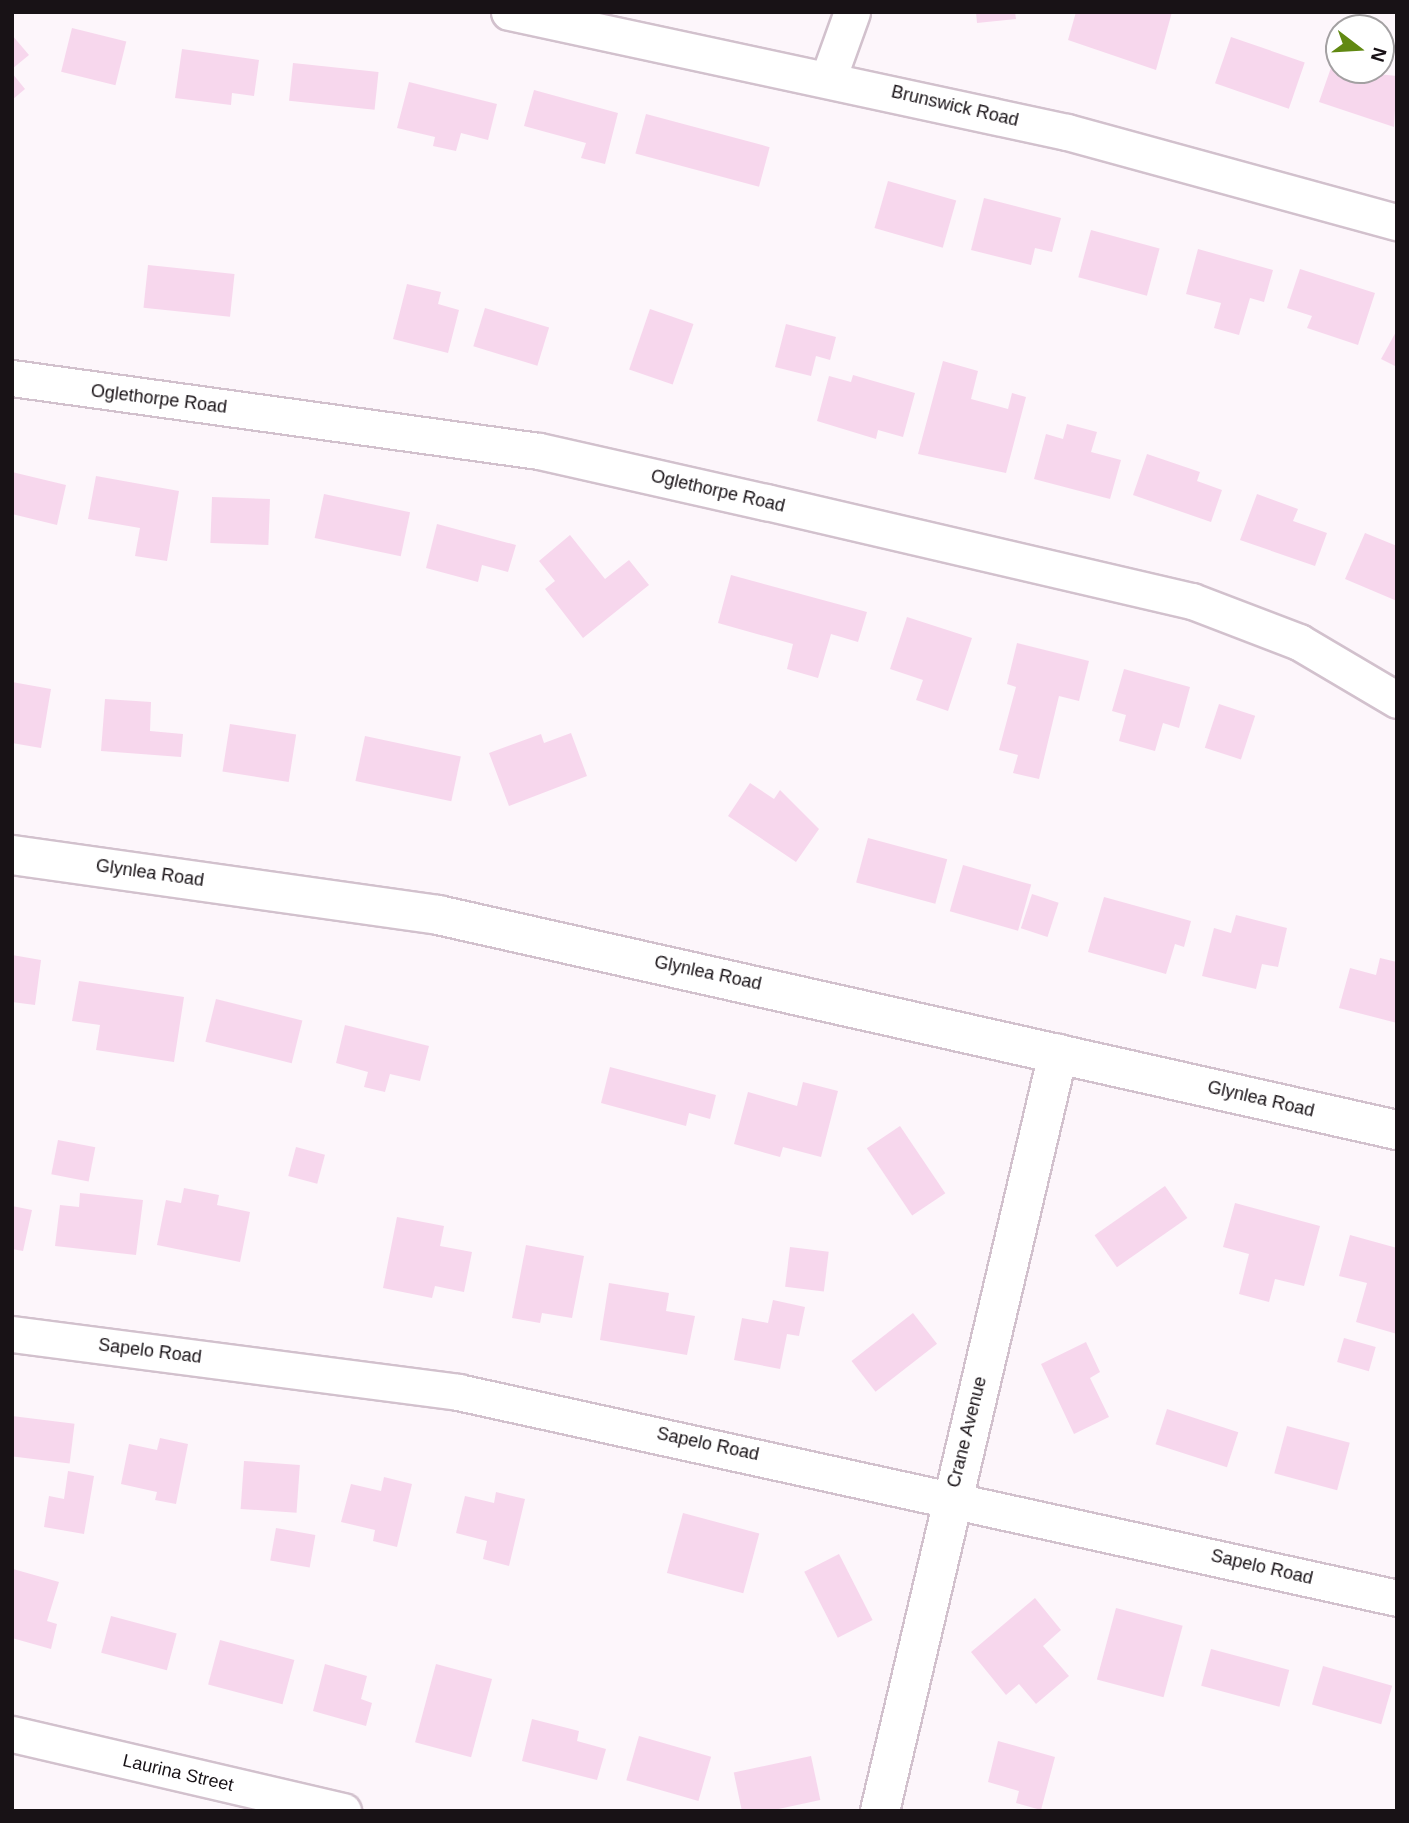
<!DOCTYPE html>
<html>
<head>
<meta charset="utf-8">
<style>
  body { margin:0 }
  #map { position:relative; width:1409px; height:1823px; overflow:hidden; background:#fdf6fb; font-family:Helvetica,sans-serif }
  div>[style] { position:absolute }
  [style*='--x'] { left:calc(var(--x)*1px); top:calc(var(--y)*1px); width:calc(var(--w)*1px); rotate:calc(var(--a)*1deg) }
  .building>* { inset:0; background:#f7d7ed; transform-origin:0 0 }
  .roads { filter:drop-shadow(2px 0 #d2c1cd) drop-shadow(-2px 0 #d2c1cd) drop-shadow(0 2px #d2c1cd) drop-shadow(0 -2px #d2c1cd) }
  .minor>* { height:35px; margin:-17.5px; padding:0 17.5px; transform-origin:17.5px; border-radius:17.5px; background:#fff }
  .tertiary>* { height:38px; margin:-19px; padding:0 19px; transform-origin:19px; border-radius:19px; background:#fff }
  span { translate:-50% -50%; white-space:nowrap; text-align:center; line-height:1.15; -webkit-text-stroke:6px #fff; paint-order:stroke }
  .street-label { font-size:18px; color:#181216 }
  .frame { position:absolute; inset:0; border:14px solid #181216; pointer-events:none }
  .north { position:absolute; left:1325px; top:14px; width:70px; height:70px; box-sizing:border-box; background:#fff; border:2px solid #a3a0a2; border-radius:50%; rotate:107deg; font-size:19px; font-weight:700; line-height:28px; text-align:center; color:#181216 }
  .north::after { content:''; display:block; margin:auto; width:24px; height:32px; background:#618912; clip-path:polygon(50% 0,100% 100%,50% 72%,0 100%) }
</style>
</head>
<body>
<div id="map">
  <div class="building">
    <div style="clip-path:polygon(976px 12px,1015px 12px,1016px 19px,977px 23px)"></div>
    <div style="clip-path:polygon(1076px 12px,1172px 12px,1156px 70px,1068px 40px)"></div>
    <div style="left:72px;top:28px;width:56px;height:45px;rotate:14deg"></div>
    <div style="clip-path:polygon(12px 35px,29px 55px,12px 69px)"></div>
    <div style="left:1231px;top:37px;width:78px;height:49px;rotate:19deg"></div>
    <div style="clip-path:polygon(182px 49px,259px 60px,254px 96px,232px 93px,231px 105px,175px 98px)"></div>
    <div style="clip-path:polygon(1334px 59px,1339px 70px,1397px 76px,1394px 127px,1319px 102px)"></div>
    <div style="left:293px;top:63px;width:86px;height:38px;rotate:6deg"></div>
    <div style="clip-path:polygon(12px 73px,25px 89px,12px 100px)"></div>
    <div style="clip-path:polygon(409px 82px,497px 104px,488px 140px,461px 133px,456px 151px,433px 146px,435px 137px,397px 128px)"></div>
    <div style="clip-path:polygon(534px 90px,618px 113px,605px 164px,581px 158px,586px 143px,524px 126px)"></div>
    <div style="left:646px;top:114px;width:128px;height:41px;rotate:15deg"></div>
    <div style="left:888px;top:181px;width:71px;height:49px;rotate:16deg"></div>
    <div style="clip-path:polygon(984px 198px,1061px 218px,1052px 252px,1035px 248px,1031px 265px,971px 250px)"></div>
    <div style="left:1091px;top:230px;width:71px;height:49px;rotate:15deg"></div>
    <div style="clip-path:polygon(1198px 249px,1273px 270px,1264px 302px,1250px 298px,1239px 335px,1214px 328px,1221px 303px,1186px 294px)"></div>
    <div style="left:148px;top:265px;width:87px;height:43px;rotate:6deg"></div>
    <div style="clip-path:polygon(1300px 269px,1375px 293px,1358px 345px,1307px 328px,1312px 316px,1287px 308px)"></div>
    <div style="clip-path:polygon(407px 284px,441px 292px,438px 304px,459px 310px,448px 353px,393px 339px)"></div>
    <div style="left:485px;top:308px;width:67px;height:40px;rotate:17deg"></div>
    <div style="left:650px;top:309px;width:46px;height:64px;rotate:19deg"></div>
    <div style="clip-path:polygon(786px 324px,836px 337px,830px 360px,816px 356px,811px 376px,775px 367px)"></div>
    <div style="clip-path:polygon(1397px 330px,1397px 367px,1381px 359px)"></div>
    <div style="clip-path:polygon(943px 361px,978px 371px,971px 399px,1008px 409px,1012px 393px,1026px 397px,1006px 473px,918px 454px)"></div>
    <div style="clip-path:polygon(853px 375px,915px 393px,903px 437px,878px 430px,876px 439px,817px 421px,829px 376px,851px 382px)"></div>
    <div style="clip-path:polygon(1067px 424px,1097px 432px,1091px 452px,1121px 460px,1110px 499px,1034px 479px,1046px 434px,1063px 439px)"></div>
    <div style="clip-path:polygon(1147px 454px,1200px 472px,1197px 481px,1222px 490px,1211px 522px,1133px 495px)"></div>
    <div style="clip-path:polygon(12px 472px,66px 485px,57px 525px,12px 514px)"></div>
    <div style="clip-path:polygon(96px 476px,179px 491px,167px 561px,135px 556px,140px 528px,88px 519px)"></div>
    <div style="left:324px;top:494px;width:88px;height:45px;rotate:12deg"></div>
    <div style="clip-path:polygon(1257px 494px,1298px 509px,1293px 521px,1327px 533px,1315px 566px,1240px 540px)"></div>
    <div style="left:212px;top:497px;width:58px;height:46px;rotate:2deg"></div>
    <div style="clip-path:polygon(437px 524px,516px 545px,508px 572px,482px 565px,478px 582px,426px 568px)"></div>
    <div style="clip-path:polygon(1365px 533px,1397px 546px,1397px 601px,1345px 579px)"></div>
    <div style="clip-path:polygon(570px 535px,605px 579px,629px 560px,649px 585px,583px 638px,545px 589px,555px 581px,539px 561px)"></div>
    <div style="clip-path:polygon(731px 575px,867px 612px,858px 642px,831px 634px,818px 678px,787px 669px,793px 644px,718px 623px)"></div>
    <div style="clip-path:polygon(907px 617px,972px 638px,948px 711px,916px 700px,923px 680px,890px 669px)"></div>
    <div style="clip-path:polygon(1017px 643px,1089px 661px,1079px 701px,1059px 696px,1039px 779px,1013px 773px,1018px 755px,999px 750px,1016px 687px,1007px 684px)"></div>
    <div style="clip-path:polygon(1124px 669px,1190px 687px,1179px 728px,1163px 723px,1155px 751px,1119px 741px,1126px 715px,1112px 711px)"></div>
    <div style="clip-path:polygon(12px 682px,51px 689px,41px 748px,12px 743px)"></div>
    <div style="clip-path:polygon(105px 699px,151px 702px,150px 731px,183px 734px,181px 757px,101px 751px)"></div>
    <div style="left:1219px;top:704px;width:38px;height:46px;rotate:18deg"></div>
    <div style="left:230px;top:724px;width:67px;height:48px;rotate:9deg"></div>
    <div style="clip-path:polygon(571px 733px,587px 776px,509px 806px,489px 753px,541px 734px,544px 743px)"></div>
    <div style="left:365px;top:736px;width:98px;height:46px;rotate:12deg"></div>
    <div style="clip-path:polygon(750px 783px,774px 799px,780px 790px,819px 829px,796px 862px,728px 816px)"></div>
    <div style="left:868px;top:838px;width:82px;height:46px;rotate:15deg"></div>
    <div style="left:963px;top:865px;width:71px;height:48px;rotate:16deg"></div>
    <div style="left:1032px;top:894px;width:28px;height:36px;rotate:18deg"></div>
    <div style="clip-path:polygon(1104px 897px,1191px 921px,1184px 947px,1175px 944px,1166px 974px,1088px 952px)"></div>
    <div style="clip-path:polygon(1236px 915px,1287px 928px,1278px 967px,1262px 964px,1256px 989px,1202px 976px,1214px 928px,1231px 933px)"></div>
    <div style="clip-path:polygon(12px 955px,41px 960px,35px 1005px,12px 1002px)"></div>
    <div style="clip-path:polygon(1380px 958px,1397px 962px,1397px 1023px,1339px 1008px,1350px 968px,1376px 975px)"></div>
    <div style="clip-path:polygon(79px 981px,184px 997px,174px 1062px,96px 1050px,100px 1025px,72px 1021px)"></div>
    <div style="left:216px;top:999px;width:89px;height:44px;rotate:14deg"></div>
    <div style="clip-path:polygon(345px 1025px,429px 1046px,420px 1081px,390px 1074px,385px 1092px,364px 1087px,368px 1072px,336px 1063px)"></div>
    <div style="clip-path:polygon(610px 1067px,716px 1095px,710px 1119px,689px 1113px,686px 1126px,601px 1103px)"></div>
    <div style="clip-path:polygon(803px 1082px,838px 1091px,821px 1157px,783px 1147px,780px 1157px,734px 1144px,748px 1092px,797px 1106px)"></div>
    <div style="left:900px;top:1126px;width:81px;height:40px;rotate:56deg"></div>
    <div style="left:58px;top:1140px;width:38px;height:35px;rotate:11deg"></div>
    <div style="left:296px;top:1147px;width:30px;height:30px;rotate:15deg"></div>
    <div style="left:1165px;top:1186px;width:39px;height:86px;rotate:55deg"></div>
    <div style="clip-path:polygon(184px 1188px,219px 1195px,217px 1205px,250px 1212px,240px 1262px,157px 1245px,166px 1200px,181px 1203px)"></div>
    <div style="clip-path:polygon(80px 1193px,143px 1200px,136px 1255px,55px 1246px,60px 1205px,79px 1207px)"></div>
    <div style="clip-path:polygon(1235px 1203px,1320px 1226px,1304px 1286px,1275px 1279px,1269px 1302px,1239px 1294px,1249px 1254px,1223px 1247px)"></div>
    <div style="clip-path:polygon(12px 1206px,32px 1210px,23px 1251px,12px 1249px)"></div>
    <div style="clip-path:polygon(397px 1217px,444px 1226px,440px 1246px,472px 1252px,464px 1292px,435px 1286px,432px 1298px,383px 1288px)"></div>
    <div style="clip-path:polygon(1350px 1235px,1397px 1248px,1397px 1334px,1356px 1322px,1367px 1283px,1339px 1276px)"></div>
    <div style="clip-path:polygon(526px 1245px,584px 1256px,572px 1318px,542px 1313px,540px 1323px,512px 1318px)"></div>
    <div style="left:790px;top:1247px;width:39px;height:40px;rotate:7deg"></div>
    <div style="clip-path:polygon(609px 1283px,669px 1293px,666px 1311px,695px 1316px,687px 1355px,600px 1340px)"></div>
    <div style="clip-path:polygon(773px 1300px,805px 1307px,799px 1336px,787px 1334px,780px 1369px,734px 1360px,742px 1318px,768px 1323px)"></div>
    <div style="left:913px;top:1313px;width:39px;height:78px;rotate:52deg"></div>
    <div style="left:1344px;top:1338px;width:33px;height:25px;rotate:16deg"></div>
    <div style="clip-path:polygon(1086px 1342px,1100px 1372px,1090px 1378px,1109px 1417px,1074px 1434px,1041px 1364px)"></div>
    <div style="left:1167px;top:1409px;width:75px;height:37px;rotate:18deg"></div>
    <div style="left:12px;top:1416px;width:63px;height:40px;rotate:7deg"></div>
    <div style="left:1287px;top:1426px;width:65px;height:49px;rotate:15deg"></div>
    <div style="clip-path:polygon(160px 1438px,188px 1444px,176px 1504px,155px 1500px,157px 1492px,121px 1484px,129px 1444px,157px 1450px)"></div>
    <div style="left:244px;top:1461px;width:56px;height:48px;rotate:4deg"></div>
    <div style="clip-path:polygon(68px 1471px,94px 1476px,84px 1534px,44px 1527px,49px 1496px,64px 1499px)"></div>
    <div style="clip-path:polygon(384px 1477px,412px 1484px,397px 1547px,373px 1541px,375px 1530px,341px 1522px,351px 1484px,381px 1491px)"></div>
    <div style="clip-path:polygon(496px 1492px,525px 1499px,509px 1566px,483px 1559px,487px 1541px,456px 1533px,465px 1496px,494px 1503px)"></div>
    <div style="left:683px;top:1513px;width:79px;height:62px;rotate:15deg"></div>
    <div style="left:276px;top:1528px;width:40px;height:33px;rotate:10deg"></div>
    <div style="left:839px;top:1554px;width:74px;height:39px;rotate:63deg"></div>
    <div style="clip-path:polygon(13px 1569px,59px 1582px,47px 1621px,57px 1624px,51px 1649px,12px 1638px)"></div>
    <div style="clip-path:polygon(1035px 1598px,1061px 1630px,1043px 1646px,1069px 1676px,1036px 1704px,1019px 1684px,1006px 1695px,971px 1652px)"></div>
    <div style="left:1116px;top:1608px;width:69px;height:74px;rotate:15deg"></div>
    <div style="left:111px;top:1616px;width:68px;height:38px;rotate:15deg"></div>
    <div style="left:220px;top:1640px;width:77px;height:46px;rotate:15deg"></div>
    <div style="left:1211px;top:1649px;width:81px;height:38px;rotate:15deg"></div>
    <div style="clip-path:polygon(325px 1664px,367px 1676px,361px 1699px,372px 1703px,366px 1726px,313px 1711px)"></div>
    <div style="left:436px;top:1664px;width:58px;height:81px;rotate:15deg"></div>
    <div style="left:1323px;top:1666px;width:72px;height:40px;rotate:16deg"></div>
    <div style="clip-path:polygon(532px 1719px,579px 1731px,577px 1741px,606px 1749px,597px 1780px,522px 1761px)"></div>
    <div style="left:639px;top:1736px;width:75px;height:46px;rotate:16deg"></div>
    <div style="clip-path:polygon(998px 1741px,1055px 1757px,1041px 1810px,1016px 1803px,1019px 1791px,988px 1782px)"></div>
    <div style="left:811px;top:1756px;width:45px;height:79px;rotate:78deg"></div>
  </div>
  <div class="roads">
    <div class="minor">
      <div style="--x:509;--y:12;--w:571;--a:12.14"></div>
      <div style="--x:1067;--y:132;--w:342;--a:15.3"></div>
      <div style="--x:829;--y:76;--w:68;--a:-70.2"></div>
      <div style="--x:12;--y:378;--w:532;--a:7.89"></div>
      <div style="--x:539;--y:451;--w:233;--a:12.7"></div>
      <div style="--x:766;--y:502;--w:437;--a:13.1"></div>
      <div style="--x:1192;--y:601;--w:115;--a:21"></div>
      <div style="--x:1299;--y:642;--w:114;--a:30.6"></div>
      <div style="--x:12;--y:1334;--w:450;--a:7.4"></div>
      <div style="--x:458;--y:1392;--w:961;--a:12.37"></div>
      <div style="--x:12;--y:1734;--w:340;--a:13.1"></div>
    </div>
    <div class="tertiary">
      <div style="--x:12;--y:855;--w:430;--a:8"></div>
      <div style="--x:438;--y:915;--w:983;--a:12.64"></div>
      <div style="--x:880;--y:1811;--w:778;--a:-76.77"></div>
    </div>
  </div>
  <div class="street-label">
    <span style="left:955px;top:106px;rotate:13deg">Brunswick Road</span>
    <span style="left:159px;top:399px;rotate:7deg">Oglethorpe Road</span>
    <span style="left:718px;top:491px;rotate:13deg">Oglethorpe Road</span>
    <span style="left:150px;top:873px;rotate:8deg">Glynlea Road</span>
    <span style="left:708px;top:973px;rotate:12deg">Glynlea Road</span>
    <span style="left:1261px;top:1099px;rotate:13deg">Glynlea Road</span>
    <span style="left:150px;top:1351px;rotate:7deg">Sapelo Road</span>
    <span style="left:967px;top:1432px;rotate:-76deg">Crane Avenue</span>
    <span style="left:708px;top:1444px;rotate:12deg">Sapelo Road</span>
    <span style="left:1262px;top:1567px;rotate:13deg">Sapelo Road</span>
    <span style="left:178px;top:1773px;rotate:13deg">Laurina Street</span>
  </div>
  <div class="frame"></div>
  <div class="north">N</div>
</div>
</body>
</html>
